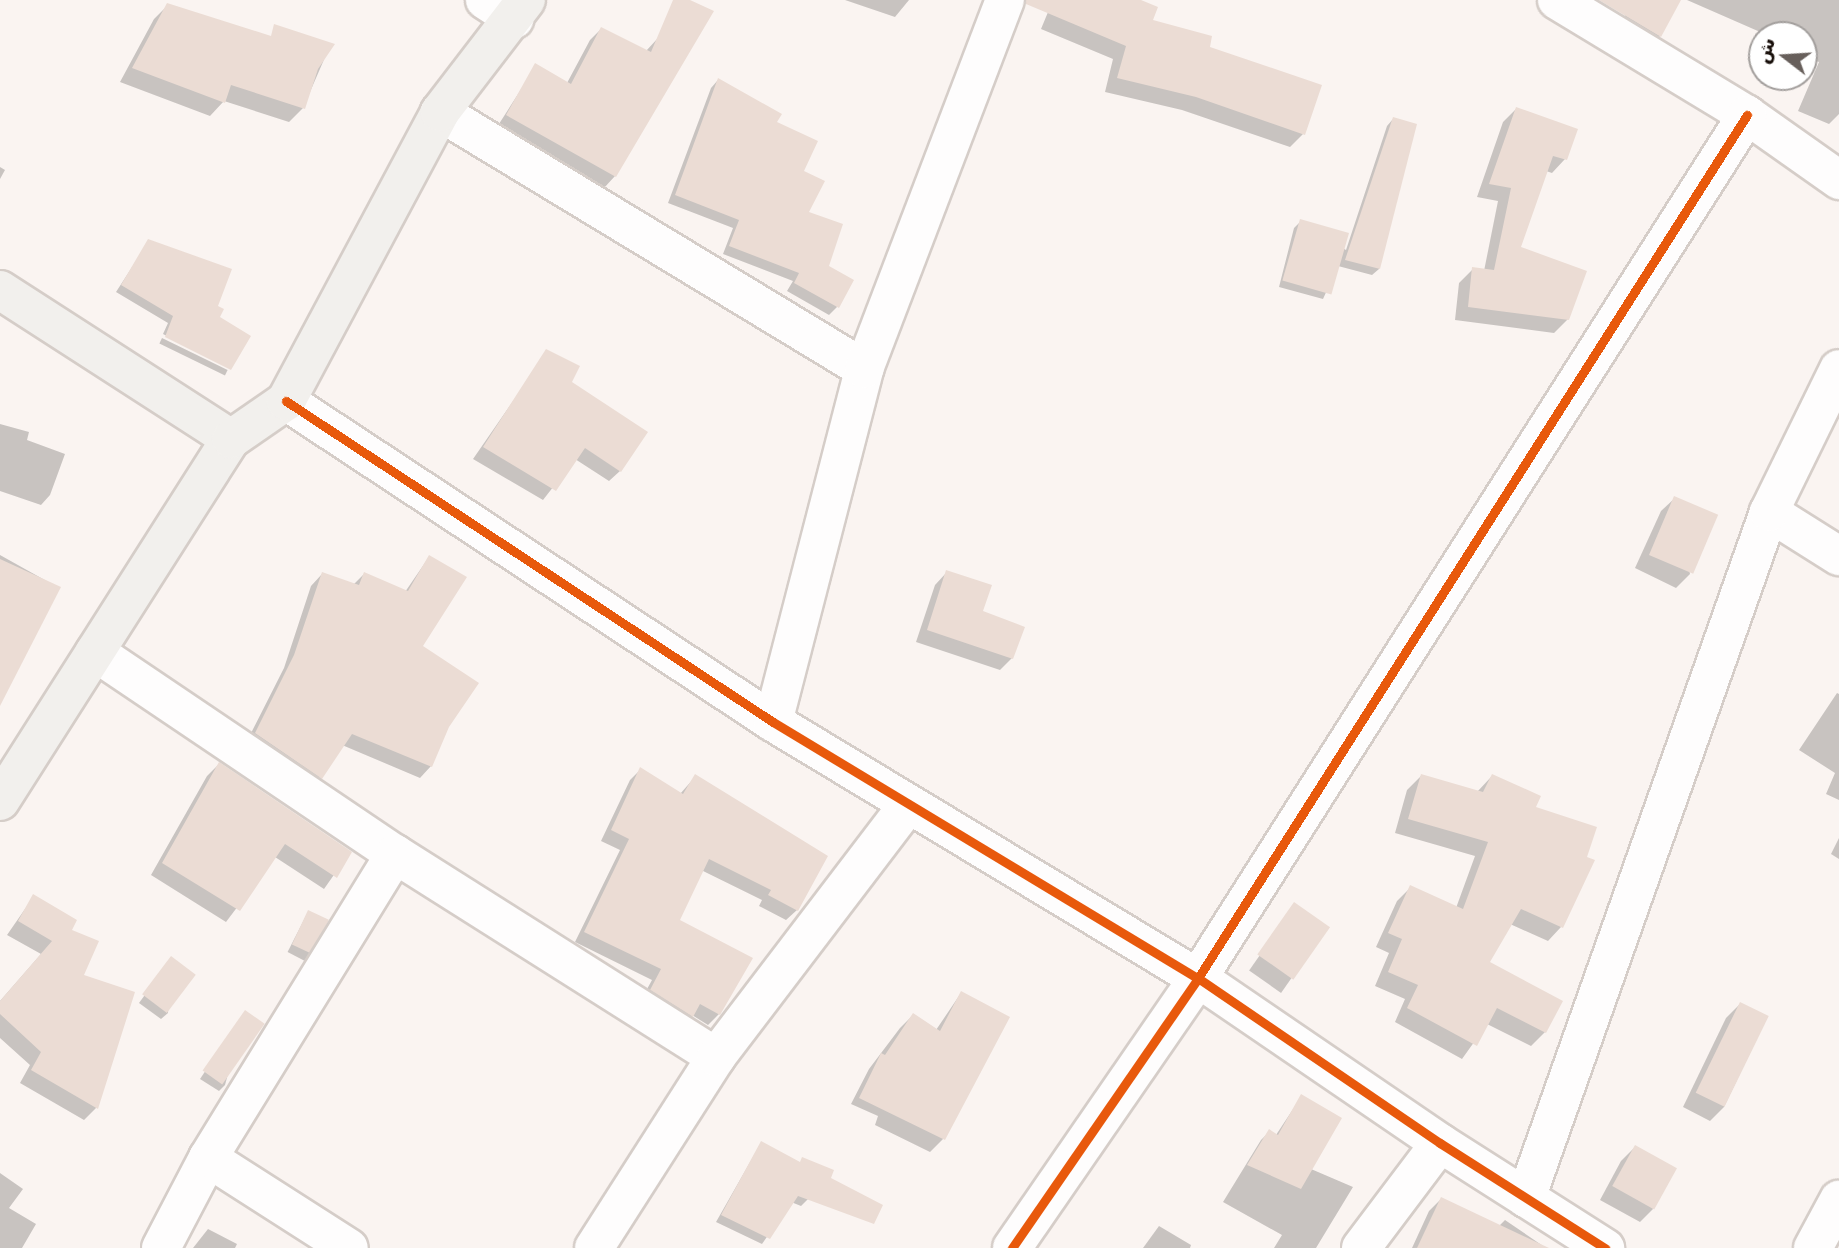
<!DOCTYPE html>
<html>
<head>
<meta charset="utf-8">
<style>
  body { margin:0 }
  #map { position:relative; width:1839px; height:1248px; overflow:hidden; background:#faf4f1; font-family:"DejaVu Sans","Noto Naskh Arabic",sans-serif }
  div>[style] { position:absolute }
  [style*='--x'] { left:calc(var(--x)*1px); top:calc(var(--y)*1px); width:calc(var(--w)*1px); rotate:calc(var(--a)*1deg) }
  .shadow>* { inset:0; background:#0003; transform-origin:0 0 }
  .building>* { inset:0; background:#ebdcd4; transform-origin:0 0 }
  .roads { filter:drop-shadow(2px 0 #d5cdc8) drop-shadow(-2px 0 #d5cdc8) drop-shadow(0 2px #d5cdc8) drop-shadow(0 -2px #d5cdc8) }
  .street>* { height:38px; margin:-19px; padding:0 19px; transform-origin:19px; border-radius:19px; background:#fefdfd }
  .secondary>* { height:38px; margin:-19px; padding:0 19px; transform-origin:19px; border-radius:19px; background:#f2f0ed }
  .cycleway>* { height:9px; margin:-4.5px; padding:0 4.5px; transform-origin:4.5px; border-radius:4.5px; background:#e8590c }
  span { translate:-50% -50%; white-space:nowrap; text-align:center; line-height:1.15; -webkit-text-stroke:6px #fff; paint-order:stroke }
  .north { position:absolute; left:1748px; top:21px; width:70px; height:70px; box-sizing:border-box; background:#fff; border:2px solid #a39f9d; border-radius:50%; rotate:287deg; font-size:19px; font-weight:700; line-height:28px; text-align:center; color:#180f0a }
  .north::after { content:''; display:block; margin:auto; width:24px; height:32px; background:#675f5b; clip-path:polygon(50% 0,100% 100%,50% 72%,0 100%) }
</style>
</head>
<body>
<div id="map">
  <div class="shadow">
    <div style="clip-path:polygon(845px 0,909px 0,895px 17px)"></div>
    <div style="clip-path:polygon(1053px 0,1136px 0,1150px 21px,1208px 48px,1303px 134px,1290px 147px,1182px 110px,1105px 92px,1113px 59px,1041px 29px)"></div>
    <div style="clip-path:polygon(1633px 0,1679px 0,1660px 36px,1647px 49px,1617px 31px)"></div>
    <div style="clip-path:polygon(1687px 0,1839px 0,1839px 114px,1829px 124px,1798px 111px,1819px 62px,1804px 57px,1804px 35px,1767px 35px)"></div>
    <div style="clip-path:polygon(168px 5px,326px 55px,303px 108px,289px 122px,224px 101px,210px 116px,120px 82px,154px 19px)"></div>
    <div style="clip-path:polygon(601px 29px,646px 51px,658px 38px,615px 176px,604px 188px,497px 127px,536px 66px,567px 83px,590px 40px)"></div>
    <div style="clip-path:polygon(718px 80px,774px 123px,801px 171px,807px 213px,837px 307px,829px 315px,787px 291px,793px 281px,723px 254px,733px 228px,668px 203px,711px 88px)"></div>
    <div style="clip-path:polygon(1516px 109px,1565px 159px,1552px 173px,1546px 171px,1519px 248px,1568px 319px,1554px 333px,1455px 320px,1459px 283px,1473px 269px,1484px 271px,1498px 201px,1477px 197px,1503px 122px)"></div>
    <div style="clip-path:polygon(1393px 119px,1379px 269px,1372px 275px,1338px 266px,1323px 299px,1279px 287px,1294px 228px,1301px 221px,1346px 250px,1387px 126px)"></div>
    <div style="clip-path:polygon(0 167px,5px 170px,0 179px)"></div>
    <div style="clip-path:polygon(149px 241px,216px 307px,230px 368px,163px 334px,168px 323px,116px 292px)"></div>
    <div style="left:162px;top:338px;width:73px;height:6px;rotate:26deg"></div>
    <div style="clip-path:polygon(547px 352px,570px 382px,620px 471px,609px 481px,575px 459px,543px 500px,473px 459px)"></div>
    <div style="clip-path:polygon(0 424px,29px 432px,27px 440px,65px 454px,50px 495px,41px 505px,0 491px)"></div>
    <div style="clip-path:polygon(1675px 498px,1690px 574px,1676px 588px,1635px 568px,1661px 511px)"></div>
    <div style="clip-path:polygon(0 555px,59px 588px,0 683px)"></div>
    <div style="clip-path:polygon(429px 557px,420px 646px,448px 726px,431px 766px,420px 778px,342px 745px,310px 789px,245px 745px,284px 668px,311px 586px,322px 574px,353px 585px,364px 574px,405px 592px)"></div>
    <div style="clip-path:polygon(947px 572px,1012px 658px,1000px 670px,916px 642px,935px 585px)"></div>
    <div style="clip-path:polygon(1837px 693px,1839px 694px,1839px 800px,1826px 794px,1835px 773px,1799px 750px)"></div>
    <div style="clip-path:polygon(219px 764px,350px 852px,324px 889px,275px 857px,226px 922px,151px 875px,207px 776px)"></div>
    <div style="clip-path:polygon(641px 769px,680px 794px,695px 777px,797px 910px,786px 920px,759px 906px,762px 900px,701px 870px,677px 920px,719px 1014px,708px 1025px,692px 1015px,681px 1026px,641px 1000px,652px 980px,575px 942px,620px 850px,601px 841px,630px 780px)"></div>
    <div style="clip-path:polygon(1421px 776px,1477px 792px,1492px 776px,1534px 808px,1561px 927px,1548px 941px,1510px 924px,1487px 962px,1545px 1032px,1531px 1046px,1487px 1024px,1462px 1059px,1395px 1022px,1405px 999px,1375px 986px,1389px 953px,1376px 947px,1397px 901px,1411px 887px,1456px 908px,1475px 856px,1395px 833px,1407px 790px)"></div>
    <div style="clip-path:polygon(1839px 838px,1839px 859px,1831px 854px)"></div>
    <div style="clip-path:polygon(34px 896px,70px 930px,82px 976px,96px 1108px,84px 1120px,20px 1083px,30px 1065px,0 1038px,0 1001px,41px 954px,7px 935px)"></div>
    <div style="left:1295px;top:905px;width:39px;height:80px;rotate:35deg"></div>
    <div style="left:308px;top:912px;width:20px;height:45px;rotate:27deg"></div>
    <div style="clip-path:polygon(171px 959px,168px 1013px,161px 1019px,139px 1003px)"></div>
    <div style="clip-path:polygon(961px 993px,943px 1139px,930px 1152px,875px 1125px,878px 1116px,851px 1104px,869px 1069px,900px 1028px,913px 1015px,936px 1030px)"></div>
    <div style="clip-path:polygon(1740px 1004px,1767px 1017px,1724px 1107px,1710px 1121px,1683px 1107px,1726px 1018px)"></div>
    <div style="clip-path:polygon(245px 1012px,225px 1085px,219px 1091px,200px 1079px)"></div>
    <div style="clip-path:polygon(1301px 1097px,1311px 1169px,1353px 1187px,1316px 1248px,1274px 1248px,1282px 1235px,1223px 1202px,1261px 1140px,1269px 1132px,1276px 1135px)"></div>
    <div style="clip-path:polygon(761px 1143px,808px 1199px,801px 1206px,791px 1202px,762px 1244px,716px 1222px)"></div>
    <div style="clip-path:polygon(1635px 1147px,1653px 1209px,1640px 1222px,1600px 1200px,1621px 1161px)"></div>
    <div style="clip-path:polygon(0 1173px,23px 1189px,9px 1208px,36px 1224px,22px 1248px,0 1248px)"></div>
    <div style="clip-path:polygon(1441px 1199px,1499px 1226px,1505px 1220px,1543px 1246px,1412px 1248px,1429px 1211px)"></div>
    <div style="clip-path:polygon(1159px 1226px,1191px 1245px,1190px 1248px,1143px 1248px)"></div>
    <div style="clip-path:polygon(208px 1229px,237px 1244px,235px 1248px,193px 1248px)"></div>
  </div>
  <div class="building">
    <div style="clip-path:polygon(673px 0,690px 0,714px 11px,616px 177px,506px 115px,535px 63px,571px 84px,601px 27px,651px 52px)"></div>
    <div style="clip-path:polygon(1026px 0,1141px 0,1158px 7px,1153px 20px,1212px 36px,1210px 47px,1322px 85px,1305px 135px,1196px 97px,1117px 78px,1126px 46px,1026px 4px)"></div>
    <div style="clip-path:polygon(1599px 0,1681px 0,1661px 37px)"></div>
    <div style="clip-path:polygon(167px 3px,271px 36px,274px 24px,335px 44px,318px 69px,305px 109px,231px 85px,225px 103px,132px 68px)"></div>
    <div style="clip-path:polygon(718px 78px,782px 114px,777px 122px,818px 141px,804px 171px,825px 181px,809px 212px,843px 224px,829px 266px,854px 280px,839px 308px,794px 283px,799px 273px,729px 246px,739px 220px,675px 195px)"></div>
    <div style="clip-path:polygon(1516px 107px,1578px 129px,1567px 160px,1553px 156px,1521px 247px,1587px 271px,1569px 320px,1468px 307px,1472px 267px,1494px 270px,1511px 188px,1489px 184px)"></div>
    <div style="clip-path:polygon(1393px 117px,1417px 124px,1380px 269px,1345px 260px)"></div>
    <div style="left:1300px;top:219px;width:51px;height:64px;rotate:16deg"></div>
    <div style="clip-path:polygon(148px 239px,232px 269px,218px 306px,224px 309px,220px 317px,251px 336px,231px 370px,165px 337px,173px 316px,121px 285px)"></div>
    <div style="clip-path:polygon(546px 349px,580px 366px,572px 382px,648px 432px,621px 472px,585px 448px,556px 491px,483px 447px)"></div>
    <div style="left:1674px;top:496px;width:48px;height:64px;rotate:23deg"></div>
    <div style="clip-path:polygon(429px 555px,467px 577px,423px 646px,479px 683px,449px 727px,432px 767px,352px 734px,322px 779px,255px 733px,294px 655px,322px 572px,359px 585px,364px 572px,408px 591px)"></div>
    <div style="clip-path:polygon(0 559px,61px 587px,0 706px)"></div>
    <div style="clip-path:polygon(946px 570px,992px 585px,983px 611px,1025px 627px,1013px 659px,927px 630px)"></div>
    <div style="clip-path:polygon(219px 762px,352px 852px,337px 878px,285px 844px,240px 911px,162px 863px)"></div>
    <div style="clip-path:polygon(640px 767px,683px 794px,695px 774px,828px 856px,798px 911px,768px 895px,771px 890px,709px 859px,680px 920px,753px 958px,720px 1015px,700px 1004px,693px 1017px,650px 990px,661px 969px,584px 932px,629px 839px,611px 830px)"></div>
    <div style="clip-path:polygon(1421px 774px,1483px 792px,1492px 774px,1541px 796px,1536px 807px,1597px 827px,1587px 857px,1595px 860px,1563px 928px,1521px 909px,1490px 962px,1563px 1001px,1546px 1033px,1497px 1008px,1477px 1046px,1407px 1008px,1418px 985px,1388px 972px,1402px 939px,1388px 933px,1410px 885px,1463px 909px,1488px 842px,1408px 819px)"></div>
    <div style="clip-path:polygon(33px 894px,77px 920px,72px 930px,99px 941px,84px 975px,135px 992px,98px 1109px,31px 1070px,41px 1052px,0 1014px,0 1001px,52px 941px,18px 921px)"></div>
    <div style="left:1294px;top:902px;width:44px;height:64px;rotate:35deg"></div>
    <div style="left:308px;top:910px;width:23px;height:38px;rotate:25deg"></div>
    <div style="left:171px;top:956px;width:31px;height:48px;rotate:37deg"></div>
    <div style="clip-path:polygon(961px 991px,1010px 1017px,945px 1140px,859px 1098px,881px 1053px,885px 1055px,913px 1013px,940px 1031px)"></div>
    <div style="left:1740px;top:1002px;width:32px;height:101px;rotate:26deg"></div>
    <div style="left:245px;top:1010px;width:24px;height:74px;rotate:35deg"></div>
    <div style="clip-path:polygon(1301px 1094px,1342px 1118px,1301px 1189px,1247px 1165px,1269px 1129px,1278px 1135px)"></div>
    <div style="clip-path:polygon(761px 1141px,800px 1162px,802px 1157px,834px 1170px,831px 1178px,883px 1205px,874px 1224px,798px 1196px,770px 1239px,721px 1215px)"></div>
    <div style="left:1635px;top:1145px;width:48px;height:47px;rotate:29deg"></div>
    <div style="clip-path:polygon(1441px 1197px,1549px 1248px,1417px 1248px)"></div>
  </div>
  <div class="roads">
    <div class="street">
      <div style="--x:485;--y:0;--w:35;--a:33"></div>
      <div style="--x:1557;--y:0;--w:222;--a:31.2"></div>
      <div style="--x:1747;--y:115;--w:113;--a:35.2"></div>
      <div style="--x:440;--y:112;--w:496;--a:31.2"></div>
      <div style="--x:286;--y:401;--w:583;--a:33.39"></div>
      <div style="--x:773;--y:722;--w:496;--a:31.1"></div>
      <div style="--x:1198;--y:978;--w:293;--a:34.3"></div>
      <div style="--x:1440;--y:1143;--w:196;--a:32.5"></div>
      <div style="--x:1769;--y:512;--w:83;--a:32.2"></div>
      <div style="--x:95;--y:652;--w:362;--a:34"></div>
      <div style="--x:395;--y:854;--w:380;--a:32.3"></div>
      <div style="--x:773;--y:722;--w:365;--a:-75.5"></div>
      <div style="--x:864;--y:369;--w:395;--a:-69.1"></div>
      <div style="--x:208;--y:1158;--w:167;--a:32.6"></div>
      <div style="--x:1526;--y:1198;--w:728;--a:-70.49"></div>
      <div style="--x:1769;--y:512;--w:159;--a:-63.9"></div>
      <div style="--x:161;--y:1248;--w:102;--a:-62.4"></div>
      <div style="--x:208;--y:1158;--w:357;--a:-58.4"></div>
      <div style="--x:594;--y:1248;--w:227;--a:-57.4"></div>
      <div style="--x:716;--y:1057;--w:315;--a:-52.7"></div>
      <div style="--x:1012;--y:1248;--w:328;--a:-55.4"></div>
      <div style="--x:1198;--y:978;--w:1023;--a:-57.54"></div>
      <div style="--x:1361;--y:1248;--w:131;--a:-53"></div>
      <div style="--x:1813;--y:1248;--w:55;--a:-61.6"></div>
    </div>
    <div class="secondary">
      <div style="--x:0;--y:290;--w:275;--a:32.8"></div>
      <div style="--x:0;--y:801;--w:429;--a:-57.5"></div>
      <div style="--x:231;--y:439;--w:67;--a:-34.6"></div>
      <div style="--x:286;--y:401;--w:327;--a:-61.9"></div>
      <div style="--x:440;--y:112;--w:141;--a:-52.5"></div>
    </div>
  </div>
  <div class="cycleway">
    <div style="--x:286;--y:401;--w:583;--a:33.39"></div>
    <div style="--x:773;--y:722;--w:496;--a:31.1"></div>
    <div style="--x:1198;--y:978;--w:293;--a:34.3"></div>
    <div style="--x:1440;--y:1143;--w:196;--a:32.5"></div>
    <div style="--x:1012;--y:1248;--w:328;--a:-55.4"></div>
    <div style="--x:1198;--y:978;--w:1023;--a:-57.54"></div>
  </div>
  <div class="north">ش</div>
</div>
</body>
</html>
